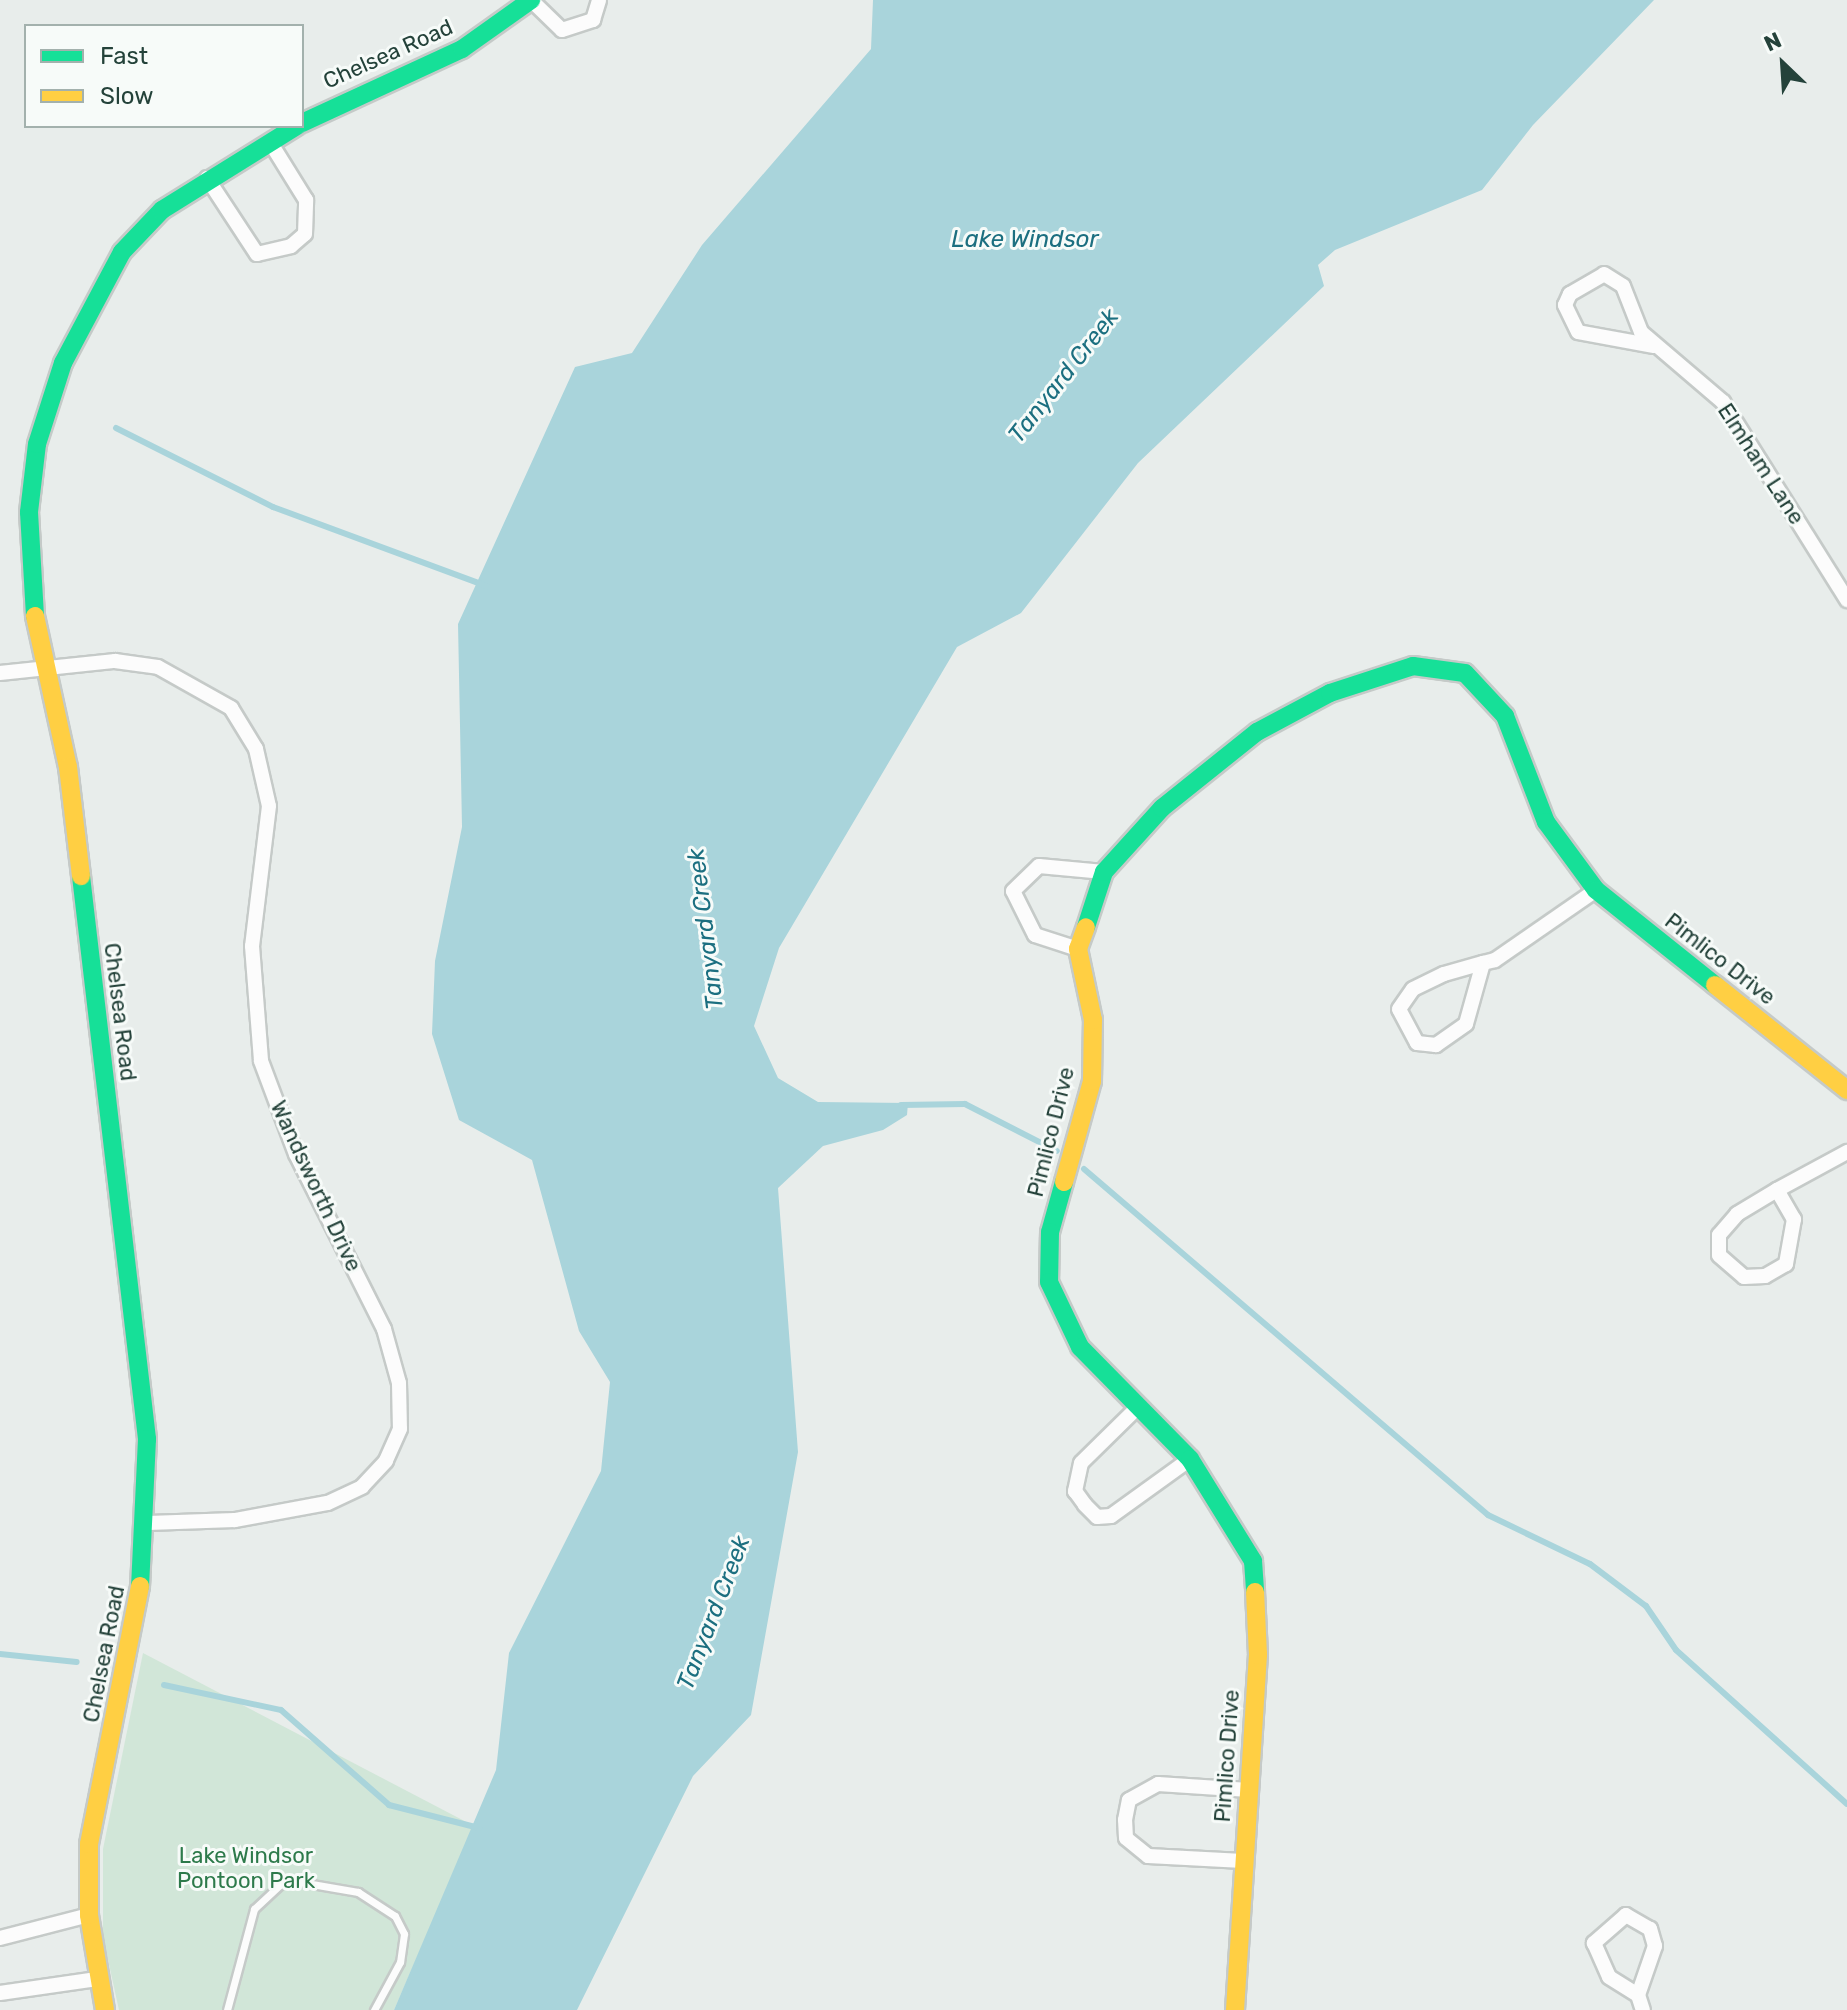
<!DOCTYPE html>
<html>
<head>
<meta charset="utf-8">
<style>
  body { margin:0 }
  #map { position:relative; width:1847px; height:2010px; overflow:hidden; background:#e8edeb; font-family:Rubik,sans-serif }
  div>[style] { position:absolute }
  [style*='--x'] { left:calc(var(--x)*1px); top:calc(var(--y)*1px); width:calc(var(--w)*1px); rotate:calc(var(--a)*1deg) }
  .green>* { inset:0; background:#d1e6d8 }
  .water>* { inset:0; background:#a9d4db }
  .stream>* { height:6px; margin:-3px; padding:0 3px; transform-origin:3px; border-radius:3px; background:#a9d4db }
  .roads { filter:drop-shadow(2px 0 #c5cac8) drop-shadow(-2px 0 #c5cac8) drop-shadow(0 2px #c5cac8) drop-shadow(0 -2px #c5cac8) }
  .lane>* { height:7px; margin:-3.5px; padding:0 3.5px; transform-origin:3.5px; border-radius:3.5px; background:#fcfcfc }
  .street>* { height:14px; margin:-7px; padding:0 7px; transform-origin:7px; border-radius:7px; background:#fcfcfc }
  .fast>* { height:18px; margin:-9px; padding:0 9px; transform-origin:9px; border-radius:9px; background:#16e098 }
  .slow>* { height:18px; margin:-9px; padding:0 9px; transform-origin:9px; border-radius:9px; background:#ffcf43 }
  span { translate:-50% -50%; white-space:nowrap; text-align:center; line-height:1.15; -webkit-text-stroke:6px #f7fbf9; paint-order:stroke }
  .street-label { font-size:22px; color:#24423a }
  .park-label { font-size:22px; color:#2d7a4b }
  .water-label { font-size:24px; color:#1c6f80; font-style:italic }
  .legend { position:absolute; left:24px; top:24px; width:280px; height:104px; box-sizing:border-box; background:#f7fbf9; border:2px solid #a3b1ad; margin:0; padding:10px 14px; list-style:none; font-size:24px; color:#24423a }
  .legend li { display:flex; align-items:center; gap:16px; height:40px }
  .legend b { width:40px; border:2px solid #a3b1ad }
  .north { position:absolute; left:1743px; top:24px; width:80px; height:80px; -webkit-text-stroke:6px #f7fbf9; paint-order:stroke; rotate:335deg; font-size:22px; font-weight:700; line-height:32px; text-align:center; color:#24423a }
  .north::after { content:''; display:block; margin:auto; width:28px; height:36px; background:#24423a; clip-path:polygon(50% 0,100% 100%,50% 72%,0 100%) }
</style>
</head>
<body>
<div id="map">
  <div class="green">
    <div style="clip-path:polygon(143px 1653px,474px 1826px,394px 2010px,119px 2010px,103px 1937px,103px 1849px)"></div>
  </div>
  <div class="water">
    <div style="clip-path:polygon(873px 0,1654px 0,1533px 125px,1482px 190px,1335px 250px,1318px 265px,1324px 286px,1138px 463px,1021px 613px,957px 647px,779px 948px,754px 1026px,778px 1078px,818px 1102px,908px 1103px,907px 1115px,883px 1130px,823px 1146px,778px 1188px,798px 1452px,751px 1715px,693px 1776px,577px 2010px,394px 2010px,496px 1770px,509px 1653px,601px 1471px,610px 1382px,579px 1331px,532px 1160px,459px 1120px,432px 1034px,435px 961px,462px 827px,458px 624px,575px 367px,632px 353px,702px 245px,871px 49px)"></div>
  </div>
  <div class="stream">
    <div style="--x:116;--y:428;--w:176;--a:26.7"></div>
    <div style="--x:273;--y:507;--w:228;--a:20.3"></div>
    <div style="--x:901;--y:1105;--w:64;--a:-0.9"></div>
    <div style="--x:965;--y:1104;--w:103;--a:27.1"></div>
    <div style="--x:1084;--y:1169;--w:532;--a:40.58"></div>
    <div style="--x:1488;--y:1515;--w:113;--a:25.7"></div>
    <div style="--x:1590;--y:1564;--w:70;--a:36.9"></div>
    <div style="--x:1646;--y:1606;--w:53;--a:55.7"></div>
    <div style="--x:1676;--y:1650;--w:230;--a:42"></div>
    <div style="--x:0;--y:1654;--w:77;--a:5.9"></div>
    <div style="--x:164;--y:1685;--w:120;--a:12.1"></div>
    <div style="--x:281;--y:1710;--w:144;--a:41.3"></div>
    <div style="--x:389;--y:1805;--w:93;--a:14.3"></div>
  </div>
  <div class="roads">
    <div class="lane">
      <div style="--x:227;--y:2010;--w:105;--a:-75"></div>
      <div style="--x:254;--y:1909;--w:37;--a:-43"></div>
      <div style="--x:281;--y:1884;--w:19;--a:-6"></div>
      <div style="--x:300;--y:1882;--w:59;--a:9.8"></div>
      <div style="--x:358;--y:1892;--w:44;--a:33"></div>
      <div style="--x:395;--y:1916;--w:20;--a:63"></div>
      <div style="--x:404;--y:1934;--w:28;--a:98"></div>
      <div style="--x:400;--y:1962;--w:55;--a:118.4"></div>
    </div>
    <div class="street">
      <div style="--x:531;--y:0;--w:43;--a:44.1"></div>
      <div style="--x:562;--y:30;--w:33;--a:-18"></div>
      <div style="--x:593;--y:20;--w:21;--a:-73"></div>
      <div style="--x:207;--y:178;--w:91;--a:56.7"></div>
      <div style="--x:257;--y:254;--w:35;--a:-13"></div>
      <div style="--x:291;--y:246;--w:18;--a:-41"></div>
      <div style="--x:305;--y:234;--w:34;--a:-88"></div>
      <div style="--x:306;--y:200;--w:68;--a:-121.8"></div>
      <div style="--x:1654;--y:346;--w:77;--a:-169.6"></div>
      <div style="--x:1578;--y:332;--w:30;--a:-116"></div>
      <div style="--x:1565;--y:305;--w:12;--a:-66"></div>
      <div style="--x:1570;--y:294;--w:39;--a:-30"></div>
      <div style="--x:1604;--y:274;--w:22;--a:32"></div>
      <div style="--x:1623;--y:286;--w:49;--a:68.6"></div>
      <div style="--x:1641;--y:332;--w:108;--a:40.5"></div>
      <div style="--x:1723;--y:402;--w:234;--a:57.9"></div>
      <div style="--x:0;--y:673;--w:116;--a:-6"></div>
      <div style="--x:115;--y:661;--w:43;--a:7.9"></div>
      <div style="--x:158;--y:667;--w:84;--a:29.3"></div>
      <div style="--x:231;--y:708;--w:48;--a:58.6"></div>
      <div style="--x:256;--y:749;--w:58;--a:77.2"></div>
      <div style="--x:269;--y:806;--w:141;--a:96.9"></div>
      <div style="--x:252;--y:946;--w:115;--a:85.5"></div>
      <div style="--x:261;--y:1061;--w:99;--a:69.4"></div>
      <div style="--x:296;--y:1154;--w:196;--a:63.3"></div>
      <div style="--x:384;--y:1329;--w:56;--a:74.5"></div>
      <div style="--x:399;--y:1383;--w:46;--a:88.8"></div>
      <div style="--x:400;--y:1429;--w:35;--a:114"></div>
      <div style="--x:386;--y:1461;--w:35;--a:133"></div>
      <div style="--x:362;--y:1487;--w:38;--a:155"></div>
      <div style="--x:327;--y:1503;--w:94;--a:169.5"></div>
      <div style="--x:235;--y:1520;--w:87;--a:178"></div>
      <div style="--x:1078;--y:949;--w:45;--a:-162"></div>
      <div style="--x:1035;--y:935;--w:49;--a:-116.6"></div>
      <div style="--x:1013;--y:891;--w:36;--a:-44"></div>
      <div style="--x:1039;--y:866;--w:65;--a:5.3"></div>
      <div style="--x:1483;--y:963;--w:63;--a:105.6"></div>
      <div style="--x:1466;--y:1024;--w:37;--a:145"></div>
      <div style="--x:1436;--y:1045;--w:19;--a:-174"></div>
      <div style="--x:1417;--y:1043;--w:38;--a:-118"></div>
      <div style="--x:1399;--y:1009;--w:24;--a:-55"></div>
      <div style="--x:1413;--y:989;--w:34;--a:-26"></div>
      <div style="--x:1444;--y:974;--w:41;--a:-15.8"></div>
      <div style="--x:1483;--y:963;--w:12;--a:-14"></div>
      <div style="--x:1495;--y:960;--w:123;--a:-34.7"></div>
      <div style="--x:1777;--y:1190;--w:34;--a:60"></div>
      <div style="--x:1794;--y:1219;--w:46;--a:100.1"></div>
      <div style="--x:1786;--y:1264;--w:24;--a:150"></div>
      <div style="--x:1765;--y:1276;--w:21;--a:177"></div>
      <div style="--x:1744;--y:1277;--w:33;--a:-139"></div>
      <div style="--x:1719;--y:1255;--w:20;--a:-90"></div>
      <div style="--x:1719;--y:1235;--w:28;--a:-49"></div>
      <div style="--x:1737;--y:1214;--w:47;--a:-31"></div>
      <div style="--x:1777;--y:1190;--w:80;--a:-28.5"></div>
      <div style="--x:1139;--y:1406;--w:81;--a:135.5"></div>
      <div style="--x:1081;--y:1463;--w:29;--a:102"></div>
      <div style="--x:1075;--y:1491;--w:17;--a:54"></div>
      <div style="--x:1085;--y:1505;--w:17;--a:45"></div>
      <div style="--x:1097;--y:1517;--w:14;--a:-4"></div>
      <div style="--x:1111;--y:1516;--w:97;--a:-35.8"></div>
      <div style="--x:1243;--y:1861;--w:95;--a:-177"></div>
      <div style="--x:1148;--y:1856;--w:28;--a:-141"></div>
      <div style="--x:1126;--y:1838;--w:18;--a:-93"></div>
      <div style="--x:1125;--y:1820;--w:20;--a:-79"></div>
      <div style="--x:1129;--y:1800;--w:33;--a:-29"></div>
      <div style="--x:1158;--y:1784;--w:91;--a:3.8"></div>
      <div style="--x:0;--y:1938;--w:92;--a:-14.5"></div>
      <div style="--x:0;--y:1993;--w:98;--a:-8.2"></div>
      <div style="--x:1638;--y:1995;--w:52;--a:-70.9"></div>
      <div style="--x:1655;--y:1946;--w:18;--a:-106"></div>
      <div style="--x:1650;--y:1929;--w:28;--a:-150"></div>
      <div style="--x:1626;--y:1915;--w:43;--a:138.8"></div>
      <div style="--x:1594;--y:1943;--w:37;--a:66"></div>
      <div style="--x:1609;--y:1977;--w:34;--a:32"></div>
      <div style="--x:1638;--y:1995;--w:16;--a:72"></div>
    </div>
    <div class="fast">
      <div style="--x:302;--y:123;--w:176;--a:-24.8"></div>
      <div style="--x:462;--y:49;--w:85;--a:-35.4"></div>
      <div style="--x:35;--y:616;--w:104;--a:-93.3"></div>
      <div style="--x:29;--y:512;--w:68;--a:-83.3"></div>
      <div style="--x:37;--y:444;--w:85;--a:-72.2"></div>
      <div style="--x:63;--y:363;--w:126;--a:-62"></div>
      <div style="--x:122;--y:252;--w:58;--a:-46.4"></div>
      <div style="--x:162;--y:210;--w:159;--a:-31.9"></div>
      <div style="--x:81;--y:876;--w:567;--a:83.31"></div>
      <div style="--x:147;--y:1439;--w:147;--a:92.7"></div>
      <div style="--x:1086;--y:927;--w:58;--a:-71.9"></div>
      <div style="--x:1104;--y:872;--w:86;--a:-47.8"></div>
      <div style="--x:1162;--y:808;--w:122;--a:-38.7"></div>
      <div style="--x:1257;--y:732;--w:83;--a:-28.1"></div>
      <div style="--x:1330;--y:693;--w:87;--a:-18"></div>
      <div style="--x:1413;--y:666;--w:52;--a:7.7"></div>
      <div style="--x:1465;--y:673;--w:59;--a:47.1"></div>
      <div style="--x:1505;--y:716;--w:114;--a:68.9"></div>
      <div style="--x:1546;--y:822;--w:84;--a:53.7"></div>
      <div style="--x:1596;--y:890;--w:152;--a:38.6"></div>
      <div style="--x:1064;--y:1182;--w:52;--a:105.6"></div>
      <div style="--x:1050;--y:1232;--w:50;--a:91.1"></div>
      <div style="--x:1049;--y:1282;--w:72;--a:64.5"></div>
      <div style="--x:1080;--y:1347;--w:157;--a:45.5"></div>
      <div style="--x:1190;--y:1459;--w:120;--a:58.3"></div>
      <div style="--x:1253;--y:1561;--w:31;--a:86"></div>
    </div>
    <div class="slow">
      <div style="--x:35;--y:616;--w:155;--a:77.7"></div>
      <div style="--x:68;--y:767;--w:110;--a:83.2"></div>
      <div style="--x:1715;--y:985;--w:169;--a:38.5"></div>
      <div style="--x:1064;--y:1182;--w:105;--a:-74.5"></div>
      <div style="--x:1092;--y:1081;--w:61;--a:-89.1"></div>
      <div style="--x:1093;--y:1020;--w:73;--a:-101.9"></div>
      <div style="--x:1078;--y:949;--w:23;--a:-70"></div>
      <div style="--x:105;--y:2010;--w:96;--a:-99.6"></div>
      <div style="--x:89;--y:1915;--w:71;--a:-90"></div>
      <div style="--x:89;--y:1844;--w:263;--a:-78.8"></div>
      <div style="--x:1235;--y:2010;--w:356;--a:-86.3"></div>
      <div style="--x:1258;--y:1655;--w:63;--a:-92.7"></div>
    </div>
  </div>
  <div class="street-label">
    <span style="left:388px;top:54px;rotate:-24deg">Chelsea Road</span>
    <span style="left:1761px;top:464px;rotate:57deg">Elmham Lane</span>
    <span style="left:1720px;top:959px;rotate:38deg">Pimlico Drive</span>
    <span style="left:120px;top:1012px;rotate:83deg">Chelsea Road</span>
    <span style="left:1051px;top:1132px;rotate:-76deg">Pimlico Drive</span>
    <span style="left:316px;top:1186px;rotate:65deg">Wandsworth Drive</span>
    <span style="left:104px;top:1654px;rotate:-79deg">Chelsea Road</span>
    <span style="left:1227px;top:1756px;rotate:-86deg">Pimlico Drive</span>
  </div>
  <div class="park-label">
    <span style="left:246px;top:1868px">Lake Windsor<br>Pontoon Park</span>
  </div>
  <div class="water-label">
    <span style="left:1025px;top:240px">Lake Windsor</span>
    <span style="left:1064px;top:376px;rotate:-52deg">Tanyard Creek</span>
    <span style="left:706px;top:929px;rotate:-97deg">Tanyard Creek</span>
    <span style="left:714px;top:1613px;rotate:-69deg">Tanyard Creek</span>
  </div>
  <ul class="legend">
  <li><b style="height:10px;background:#16e098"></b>Fast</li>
  <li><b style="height:10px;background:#ffcf43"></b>Slow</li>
  </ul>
  <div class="north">N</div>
</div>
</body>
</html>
